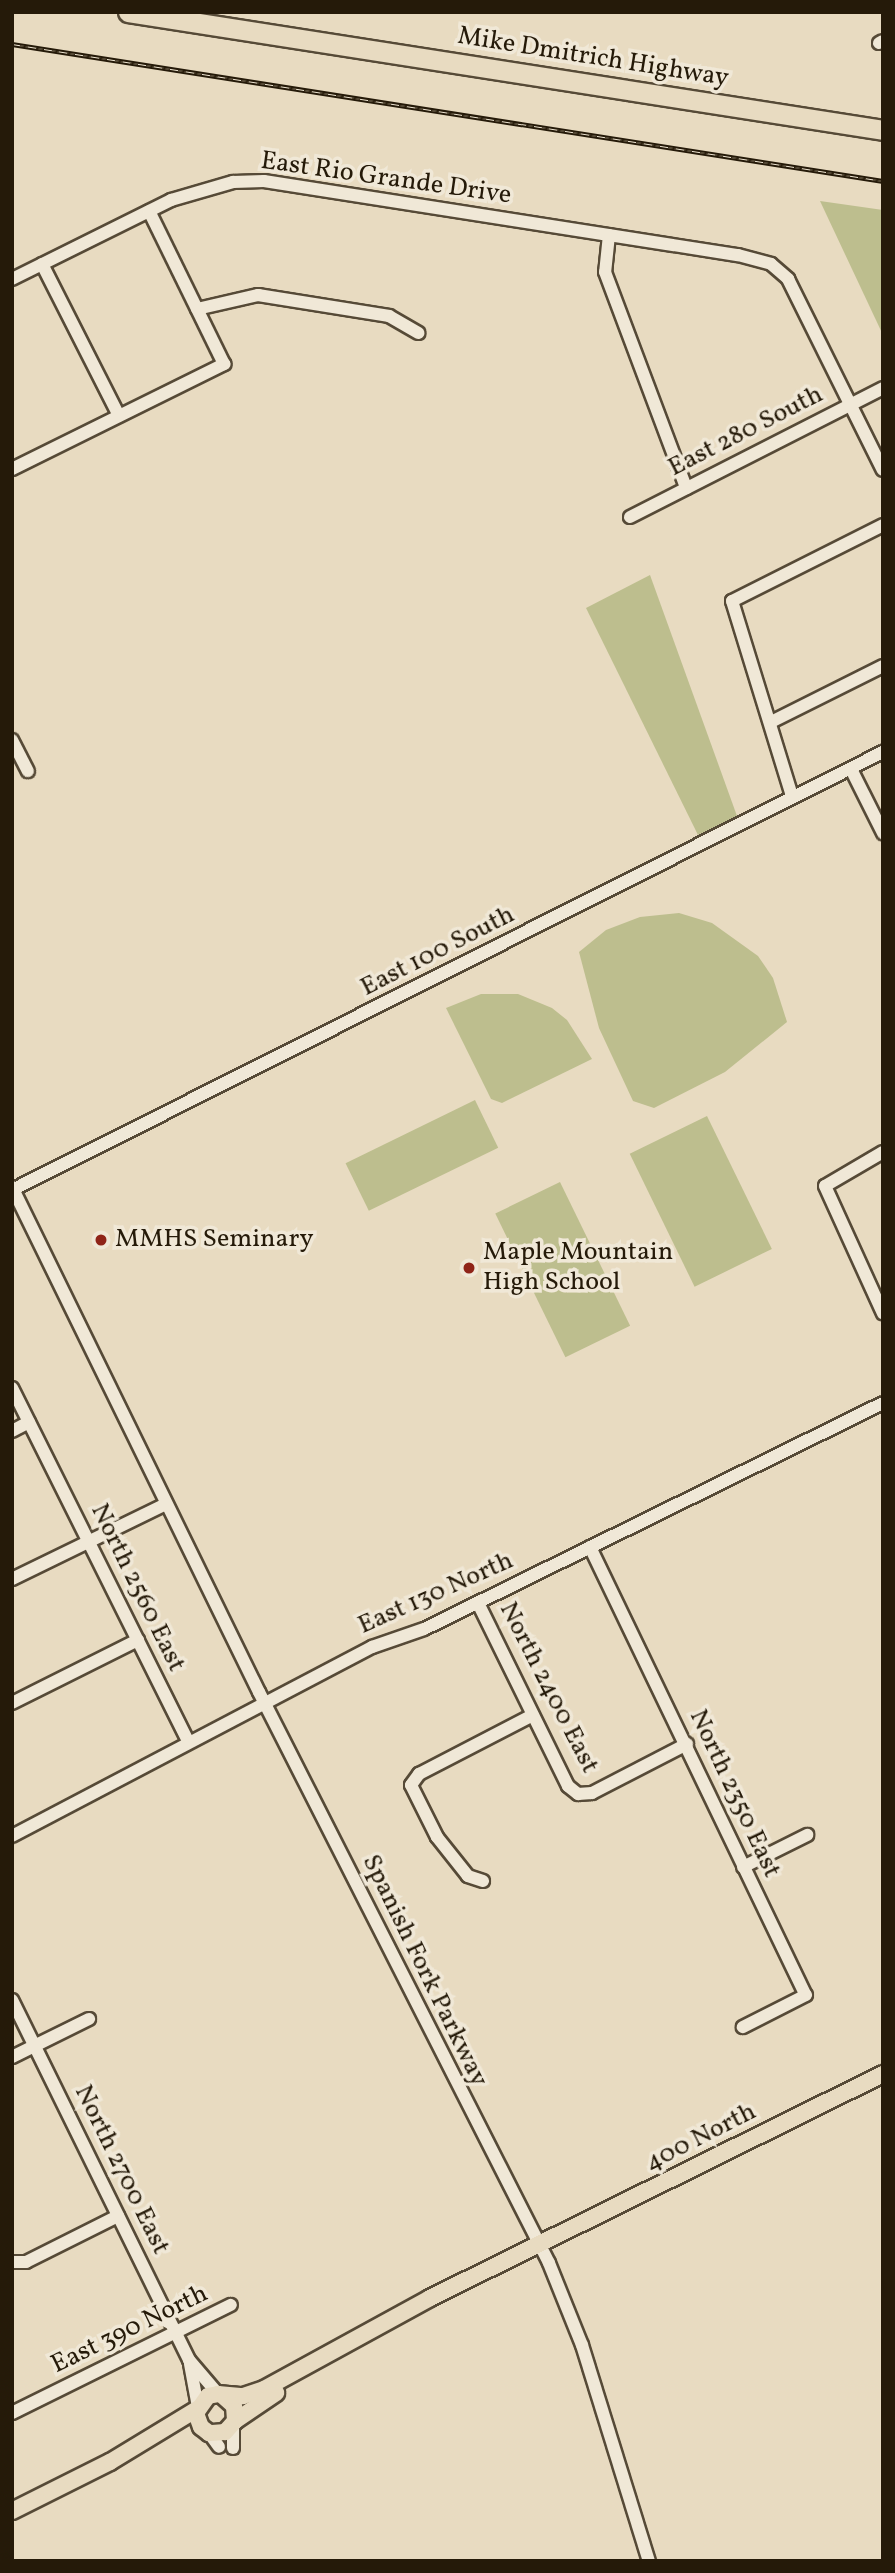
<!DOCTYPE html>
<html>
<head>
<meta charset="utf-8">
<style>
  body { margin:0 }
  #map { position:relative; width:895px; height:2573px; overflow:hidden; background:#e8dbc1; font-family:Vollkorn,serif }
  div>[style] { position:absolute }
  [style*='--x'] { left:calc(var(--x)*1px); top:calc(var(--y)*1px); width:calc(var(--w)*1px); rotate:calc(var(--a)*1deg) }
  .green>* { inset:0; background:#bdbe8e; transform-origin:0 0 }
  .roads { filter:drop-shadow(2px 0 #564a37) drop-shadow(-2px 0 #564a37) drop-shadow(0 2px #564a37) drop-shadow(0 -2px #564a37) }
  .minor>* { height:12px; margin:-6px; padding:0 6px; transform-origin:6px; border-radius:6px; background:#f0e8d7 }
  .major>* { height:16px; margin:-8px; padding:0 8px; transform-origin:8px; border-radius:8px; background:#e8dbc1 }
  .highway>* { height:19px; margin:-9.5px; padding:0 9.5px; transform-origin:9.5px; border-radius:9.5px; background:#e8dbc1 }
  .rail>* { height:5px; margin-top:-2.5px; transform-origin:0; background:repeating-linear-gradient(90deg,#f0e8d7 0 8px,#251a09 0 16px); box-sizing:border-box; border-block:2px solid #251a09 }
  .dots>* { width:19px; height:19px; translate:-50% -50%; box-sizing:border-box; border:4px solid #f0e8d7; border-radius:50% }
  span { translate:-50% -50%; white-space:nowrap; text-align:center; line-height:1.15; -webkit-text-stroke:7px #f0e8d7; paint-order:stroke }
  .street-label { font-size:26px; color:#251a09 }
  .poi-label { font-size:26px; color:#251a09 }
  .left { translate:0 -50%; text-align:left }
  .frame { position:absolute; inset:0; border:14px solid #251a09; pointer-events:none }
</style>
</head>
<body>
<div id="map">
  <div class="green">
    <div style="clip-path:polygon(820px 201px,883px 210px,883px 335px)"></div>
    <div style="clip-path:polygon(650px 575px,737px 816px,698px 835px,586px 608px)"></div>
    <div style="clip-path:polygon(679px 913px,712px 923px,758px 956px,773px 978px,787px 1022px,725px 1072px,654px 1108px,633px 1101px,599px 1028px,579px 952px,606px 930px,640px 917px)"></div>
    <div style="clip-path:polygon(481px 994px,518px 994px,552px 1008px,567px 1020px,592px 1059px,502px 1103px,491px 1099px,446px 1008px)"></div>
    <div style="left:475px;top:1100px;width:53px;height:144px;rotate:64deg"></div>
    <div style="left:707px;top:1116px;width:148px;height:86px;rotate:64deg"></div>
    <div style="left:560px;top:1182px;width:160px;height:72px;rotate:64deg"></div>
  </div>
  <div class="roads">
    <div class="minor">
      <div style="--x:879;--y:43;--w:4;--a:-27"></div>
      <div style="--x:609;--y:235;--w:37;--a:96"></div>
      <div style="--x:605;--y:272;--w:231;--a:69.4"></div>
      <div style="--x:42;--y:264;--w:170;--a:63.1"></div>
      <div style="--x:12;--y:279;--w:178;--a:-26.4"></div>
      <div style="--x:171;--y:200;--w:65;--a:-16.2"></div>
      <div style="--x:233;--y:182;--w:31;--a:-2"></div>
      <div style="--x:264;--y:181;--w:480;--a:8.9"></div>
      <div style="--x:738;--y:255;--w:34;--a:15"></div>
      <div style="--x:771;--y:264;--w:23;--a:41"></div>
      <div style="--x:788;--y:279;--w:213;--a:63.6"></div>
      <div style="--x:197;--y:309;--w:63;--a:-12.9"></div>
      <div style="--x:258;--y:295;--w:133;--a:9.1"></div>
      <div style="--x:389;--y:316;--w:34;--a:30"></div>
      <div style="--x:12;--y:469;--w:237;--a:-26.3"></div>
      <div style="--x:224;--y:364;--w:170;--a:-116.1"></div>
      <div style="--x:630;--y:517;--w:284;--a:-27"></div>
      <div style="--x:771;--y:722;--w:125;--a:-26.6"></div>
      <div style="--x:12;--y:740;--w:35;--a:63"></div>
      <div style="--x:851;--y:769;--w:72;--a:63.4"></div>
      <div style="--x:792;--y:796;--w:204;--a:-107.1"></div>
      <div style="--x:732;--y:601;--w:169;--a:-26.7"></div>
      <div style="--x:883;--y:1152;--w:67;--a:149.6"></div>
      <div style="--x:825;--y:1186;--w:140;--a:65.5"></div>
      <div style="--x:12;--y:1187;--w:562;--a:63.94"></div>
      <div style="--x:259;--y:1692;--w:640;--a:63.07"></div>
      <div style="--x:549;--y:2263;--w:88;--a:68.1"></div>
      <div style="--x:582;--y:2345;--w:226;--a:72.8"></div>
      <div style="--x:12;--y:1190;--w:975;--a:-26.7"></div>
      <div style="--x:12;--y:1388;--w:394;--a:63.5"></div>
      <div style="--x:12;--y:1431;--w:19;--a:-28"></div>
      <div style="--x:590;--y:1547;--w:497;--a:64.3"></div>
      <div style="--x:806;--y:1995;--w:71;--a:153.1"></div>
      <div style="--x:12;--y:1579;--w:171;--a:-26"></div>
      <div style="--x:478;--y:1603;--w:204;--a:63.8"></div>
      <div style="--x:568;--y:1786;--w:13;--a:39"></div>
      <div style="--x:578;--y:1794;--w:14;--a:-4"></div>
      <div style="--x:592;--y:1793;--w:107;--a:-27.3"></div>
      <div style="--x:12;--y:1703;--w:141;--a:-26.6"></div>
      <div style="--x:12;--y:1836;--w:407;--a:-27.7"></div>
      <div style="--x:372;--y:1647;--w:55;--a:-19.1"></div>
      <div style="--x:424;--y:1629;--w:512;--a:-26.21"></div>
      <div style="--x:743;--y:1867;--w:72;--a:-26.6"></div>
      <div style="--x:483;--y:1881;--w:16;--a:-162"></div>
      <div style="--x:468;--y:1876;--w:50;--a:-128.5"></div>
      <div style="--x:437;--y:1837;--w:58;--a:-116.6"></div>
      <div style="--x:411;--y:1785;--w:14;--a:-54"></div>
      <div style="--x:419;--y:1774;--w:128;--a:-27.4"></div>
      <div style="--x:12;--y:2000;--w:401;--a:63.8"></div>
      <div style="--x:189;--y:2360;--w:45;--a:49.5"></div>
      <div style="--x:12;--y:2057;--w:86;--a:-26.3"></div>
      <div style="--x:12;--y:2262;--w:14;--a:0"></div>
      <div style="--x:26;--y:2262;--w:103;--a:-26.6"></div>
      <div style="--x:190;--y:2364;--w:44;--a:79.5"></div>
      <div style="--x:12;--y:2413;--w:244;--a:-26.3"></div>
      <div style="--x:233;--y:2425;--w:23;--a:90"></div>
      <div style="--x:209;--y:2433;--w:17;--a:54"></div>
    </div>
    <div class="major">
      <div style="--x:223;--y:2396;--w:15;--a:42"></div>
      <div style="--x:234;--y:2406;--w:15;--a:86"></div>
      <div style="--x:235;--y:2421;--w:15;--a:132"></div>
      <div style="--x:225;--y:2432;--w:16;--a:176"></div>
      <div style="--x:209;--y:2433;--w:10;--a:-143"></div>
      <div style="--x:201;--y:2427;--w:15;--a:-110"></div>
      <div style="--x:196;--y:2413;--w:21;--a:-55"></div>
      <div style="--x:208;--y:2396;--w:10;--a:-11"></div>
      <div style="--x:218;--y:2394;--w:25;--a:5"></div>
      <div style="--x:243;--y:2396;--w:22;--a:-18"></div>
      <div style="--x:264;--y:2389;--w:189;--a:-28.7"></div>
      <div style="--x:430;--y:2298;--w:505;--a:-26.31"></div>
      <div style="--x:235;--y:2421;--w:50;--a:-34.3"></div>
      <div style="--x:12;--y:2511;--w:110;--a:-26.6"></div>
      <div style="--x:110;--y:2462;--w:102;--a:-31.3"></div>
    </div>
    <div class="highway">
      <div style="--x:128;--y:12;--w:764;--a:8.88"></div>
    </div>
  </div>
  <div class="rail">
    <div style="--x:12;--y:44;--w:882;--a:8.94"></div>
  </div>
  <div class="dots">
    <div style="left:101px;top:1240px;background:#8f2418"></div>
    <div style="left:469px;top:1268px;background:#8f2418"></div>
  </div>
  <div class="street-label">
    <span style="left:593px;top:58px;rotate:9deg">Mike Dmitrich Highway</span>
    <span style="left:386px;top:179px;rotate:8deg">East Rio Grande Drive</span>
    <span style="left:746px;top:432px;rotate:-27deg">East 280 South</span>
    <span style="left:438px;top:952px;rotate:-27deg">East 100 South</span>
    <span style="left:137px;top:1588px;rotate:64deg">North 2560 East</span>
    <span style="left:436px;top:1594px;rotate:-24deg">East 130 North</span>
    <span style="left:548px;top:1688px;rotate:63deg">North 2400 East</span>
    <span style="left:734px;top:1794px;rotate:65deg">North 2350 East</span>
    <span style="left:424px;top:1971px;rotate:64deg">Spanish Fork Parkway</span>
    <span style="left:701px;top:2138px;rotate:-27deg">400 North</span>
    <span style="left:121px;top:2170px;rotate:64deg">North 2700 East</span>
    <span style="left:130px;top:2330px;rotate:-26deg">East 390 North</span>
  </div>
  <div class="poi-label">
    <span class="left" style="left:115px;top:1240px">MMHS Seminary</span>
    <span class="left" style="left:483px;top:1268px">Maple Mountain<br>High School</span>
  </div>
  <div class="frame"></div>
</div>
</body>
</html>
